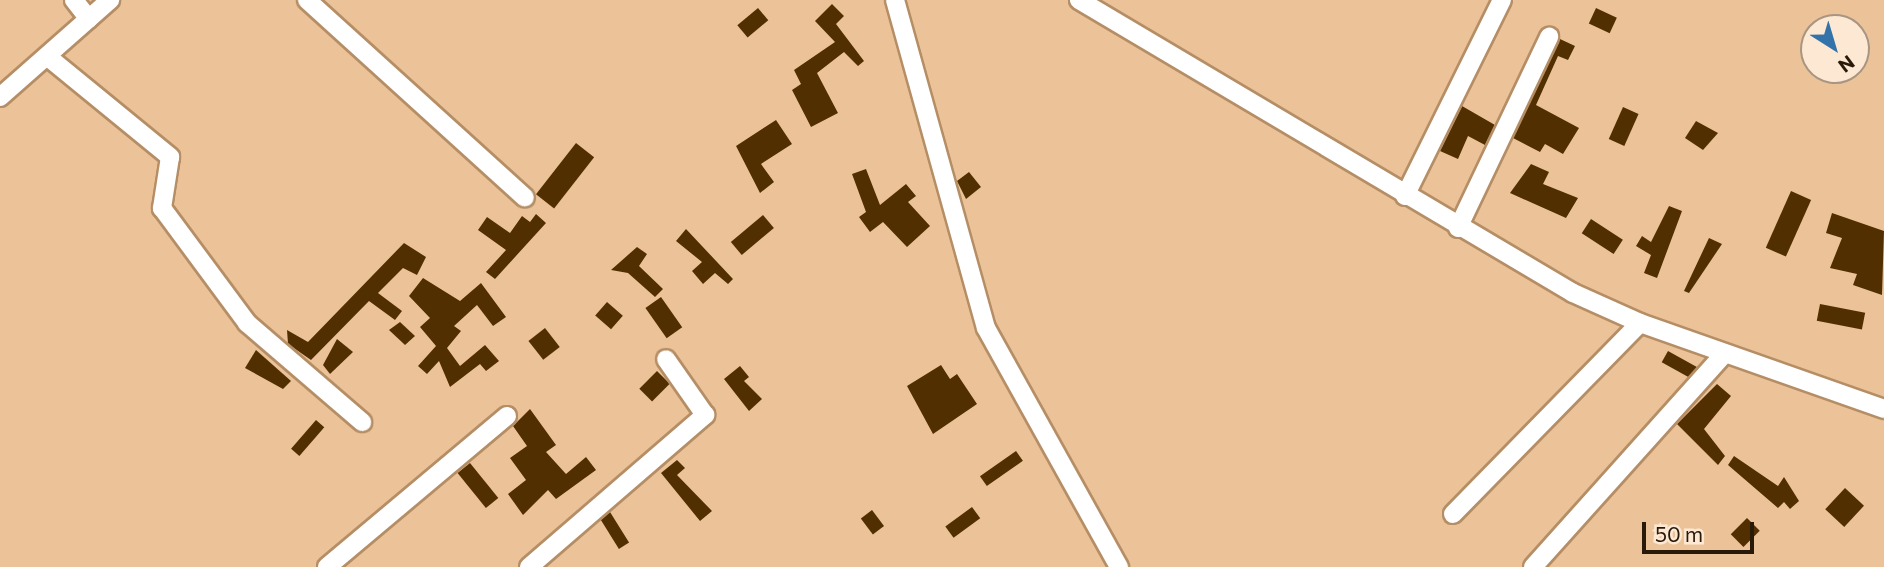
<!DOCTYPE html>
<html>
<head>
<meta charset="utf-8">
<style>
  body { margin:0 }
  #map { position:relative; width:1884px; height:567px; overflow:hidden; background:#ecc399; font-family:Commissioner,sans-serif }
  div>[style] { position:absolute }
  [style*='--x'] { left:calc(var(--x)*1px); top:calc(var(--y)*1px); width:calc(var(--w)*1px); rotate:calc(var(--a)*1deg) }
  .building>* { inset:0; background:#522f00; transform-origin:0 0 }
  .roads { filter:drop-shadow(2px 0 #b58e66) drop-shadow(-2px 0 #b58e66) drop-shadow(0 2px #b58e66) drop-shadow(0 -2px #b58e66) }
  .street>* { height:18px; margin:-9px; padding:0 9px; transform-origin:9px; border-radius:9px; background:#fff }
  span { translate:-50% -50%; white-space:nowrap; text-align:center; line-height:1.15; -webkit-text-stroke:7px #fde8d3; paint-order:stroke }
  .north { position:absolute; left:1800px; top:14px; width:70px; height:70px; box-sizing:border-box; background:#fde8d3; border:2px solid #a89582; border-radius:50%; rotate:143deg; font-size:19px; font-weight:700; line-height:28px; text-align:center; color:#281909 }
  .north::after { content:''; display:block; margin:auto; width:24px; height:32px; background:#3373aa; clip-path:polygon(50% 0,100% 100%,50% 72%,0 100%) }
  .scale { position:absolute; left:1642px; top:522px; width:112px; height:32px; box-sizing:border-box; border:4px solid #281909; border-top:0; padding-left:9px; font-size:21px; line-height:24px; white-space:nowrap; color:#281909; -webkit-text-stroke:5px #fde8d3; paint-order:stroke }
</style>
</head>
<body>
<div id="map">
  <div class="building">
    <div style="clip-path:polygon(832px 4px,844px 16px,836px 24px,864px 61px,858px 66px,844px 52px,817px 73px,838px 113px,811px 127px,792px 90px,801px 84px,794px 70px,835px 42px,815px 21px)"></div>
    <div style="left:758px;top:8px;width:16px;height:27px;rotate:50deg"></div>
    <div style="left:1596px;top:8px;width:23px;height:17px;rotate:25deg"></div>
    <div style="clip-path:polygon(1560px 39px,1575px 46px,1568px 60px,1558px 56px,1536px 105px,1579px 128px,1563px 154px,1545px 144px,1540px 152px,1513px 138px)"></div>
    <div style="clip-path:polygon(1462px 106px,1495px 125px,1485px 145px,1468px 136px,1458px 159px,1440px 151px)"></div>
    <div style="left:1623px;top:107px;width:17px;height:35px;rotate:24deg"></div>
    <div style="clip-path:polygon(776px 120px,792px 144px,761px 164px,774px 182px,760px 193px,736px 146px)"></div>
    <div style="clip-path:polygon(1696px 121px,1718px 133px,1703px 150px,1685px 138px)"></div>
    <div style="left:576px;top:143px;width:23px;height:65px;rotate:38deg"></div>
    <div style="clip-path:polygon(1531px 164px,1549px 172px,1543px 184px,1578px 198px,1566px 218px,1510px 193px)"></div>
    <div style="clip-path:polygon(866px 169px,880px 205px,906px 184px,916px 196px,908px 202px,930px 226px,907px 247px,883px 222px,870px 232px,859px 217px,866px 212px,852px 174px)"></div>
    <div style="clip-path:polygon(969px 172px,981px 187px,966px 199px,957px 181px)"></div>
    <div style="left:1791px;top:191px;width:22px;height:62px;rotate:24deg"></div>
    <div style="clip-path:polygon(1669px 206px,1682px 211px,1657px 278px,1644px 273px,1651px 255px,1636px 246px,1642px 236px,1651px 242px)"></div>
    <div style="clip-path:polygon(1832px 213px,1884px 231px,1882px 295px,1853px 285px,1857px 274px,1830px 268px,1842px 238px,1826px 233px)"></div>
    <div style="clip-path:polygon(536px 214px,546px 223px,495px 279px,486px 272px,506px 250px,478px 230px,487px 217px,510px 233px,522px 216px,530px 222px)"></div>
    <div style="left:763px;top:215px;width:17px;height:42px;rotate:50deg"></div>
    <div style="left:1591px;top:219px;width:38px;height:17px;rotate:33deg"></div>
    <div style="clip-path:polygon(686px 229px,733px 279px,728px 284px,715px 273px,703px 284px,692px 271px,702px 262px,676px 241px)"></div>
    <div style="clip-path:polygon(1709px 238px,1722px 244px,1689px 293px,1684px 291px)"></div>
    <div style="clip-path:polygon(404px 243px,426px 257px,417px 275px,403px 268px,378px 293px,402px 311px,395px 320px,369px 301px,311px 360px,288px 344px,287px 330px,308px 342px)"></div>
    <div style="clip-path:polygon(637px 247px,647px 254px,639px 266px,663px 289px,655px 297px,628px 273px,611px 270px)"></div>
    <div style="clip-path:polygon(423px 278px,460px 301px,481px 283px,506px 317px,493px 326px,477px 305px,454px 326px,461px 331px,447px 348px,460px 366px,485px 345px,499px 361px,486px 371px,480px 364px,450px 387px,439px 361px,427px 374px,418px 366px,436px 346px,420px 327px,430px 318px,409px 296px)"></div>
    <div style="left:661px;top:297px;width:37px;height:19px;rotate:55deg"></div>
    <div style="left:607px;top:302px;width:21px;height:18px;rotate:41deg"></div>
    <div style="left:1820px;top:304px;width:46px;height:17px;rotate:11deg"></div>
    <div style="clip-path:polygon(400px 322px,415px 336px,405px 345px,389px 330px)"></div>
    <div style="left:545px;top:328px;width:24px;height:21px;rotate:52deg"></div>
    <div style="clip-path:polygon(337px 339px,353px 352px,330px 374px,323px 365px)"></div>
    <div style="clip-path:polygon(256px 350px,291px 381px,283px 389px,245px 368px)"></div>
    <div style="left:1668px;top:351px;width:33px;height:13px;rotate:29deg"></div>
    <div style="clip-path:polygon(941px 365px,950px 379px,957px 374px,977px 404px,933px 434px,907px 386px)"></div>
    <div style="clip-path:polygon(740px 366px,749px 377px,744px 381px,762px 399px,749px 411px,724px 379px)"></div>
    <div style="left:657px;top:371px;width:18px;height:25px;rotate:45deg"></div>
    <div style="clip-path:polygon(1717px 384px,1731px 396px,1704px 429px,1725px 456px,1718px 465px,1677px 424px)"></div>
    <div style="clip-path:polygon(530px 409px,556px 445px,546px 452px,566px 474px,586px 457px,596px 470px,556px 499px,548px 490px,523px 515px,508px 494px,526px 480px,510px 458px,527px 446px,513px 426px)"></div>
    <div style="left:316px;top:420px;width:11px;height:38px;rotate:41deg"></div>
    <div style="left:1016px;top:451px;width:12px;height:44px;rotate:55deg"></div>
    <div style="clip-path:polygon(1734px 456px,1778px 486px,1784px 477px,1799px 501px,1790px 509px,1784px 502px,1778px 508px,1728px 465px)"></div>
    <div style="clip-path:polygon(677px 460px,685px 468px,677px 475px,712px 511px,700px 521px,661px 473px)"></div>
    <div style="left:470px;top:463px;width:45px;height:16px;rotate:51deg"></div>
    <div style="left:1845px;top:488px;width:26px;height:29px;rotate:43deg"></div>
    <div style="left:972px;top:507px;width:14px;height:33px;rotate:54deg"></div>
    <div style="left:872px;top:510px;width:20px;height:14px;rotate:53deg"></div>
    <div style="left:610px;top:512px;width:36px;height:12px;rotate:58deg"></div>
    <div style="left:1747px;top:518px;width:18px;height:23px;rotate:45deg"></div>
  </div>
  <div class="roads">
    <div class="street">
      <div style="--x:74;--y:0;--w:24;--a:52"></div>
      <div style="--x:307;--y:0;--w:294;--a:42.2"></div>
      <div style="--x:895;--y:0;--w:340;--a:74.5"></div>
      <div style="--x:986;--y:328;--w:274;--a:60.9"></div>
      <div style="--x:1079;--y:0;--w:574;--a:30.67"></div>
      <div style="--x:1573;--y:293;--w:73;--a:24.1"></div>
      <div style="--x:1640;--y:323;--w:259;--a:19.4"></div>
      <div style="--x:48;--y:57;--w:158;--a:39.3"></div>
      <div style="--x:170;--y:157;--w:52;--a:98.9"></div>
      <div style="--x:162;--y:208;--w:143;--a:53.5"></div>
      <div style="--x:247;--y:323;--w:152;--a:40.7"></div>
      <div style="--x:0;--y:97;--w:147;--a:-41.4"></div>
      <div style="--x:1405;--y:196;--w:219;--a:-63.7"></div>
      <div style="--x:1458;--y:228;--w:212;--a:-64.5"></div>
      <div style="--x:1453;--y:514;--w:267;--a:-45.6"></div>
      <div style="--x:327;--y:567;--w:235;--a:-40"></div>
      <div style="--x:529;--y:567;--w:233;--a:-40.8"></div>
      <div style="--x:705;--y:415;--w:68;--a:-124.9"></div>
      <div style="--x:1533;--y:567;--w:286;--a:-48.1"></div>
    </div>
  </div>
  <div class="north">N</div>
  <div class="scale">50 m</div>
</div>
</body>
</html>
